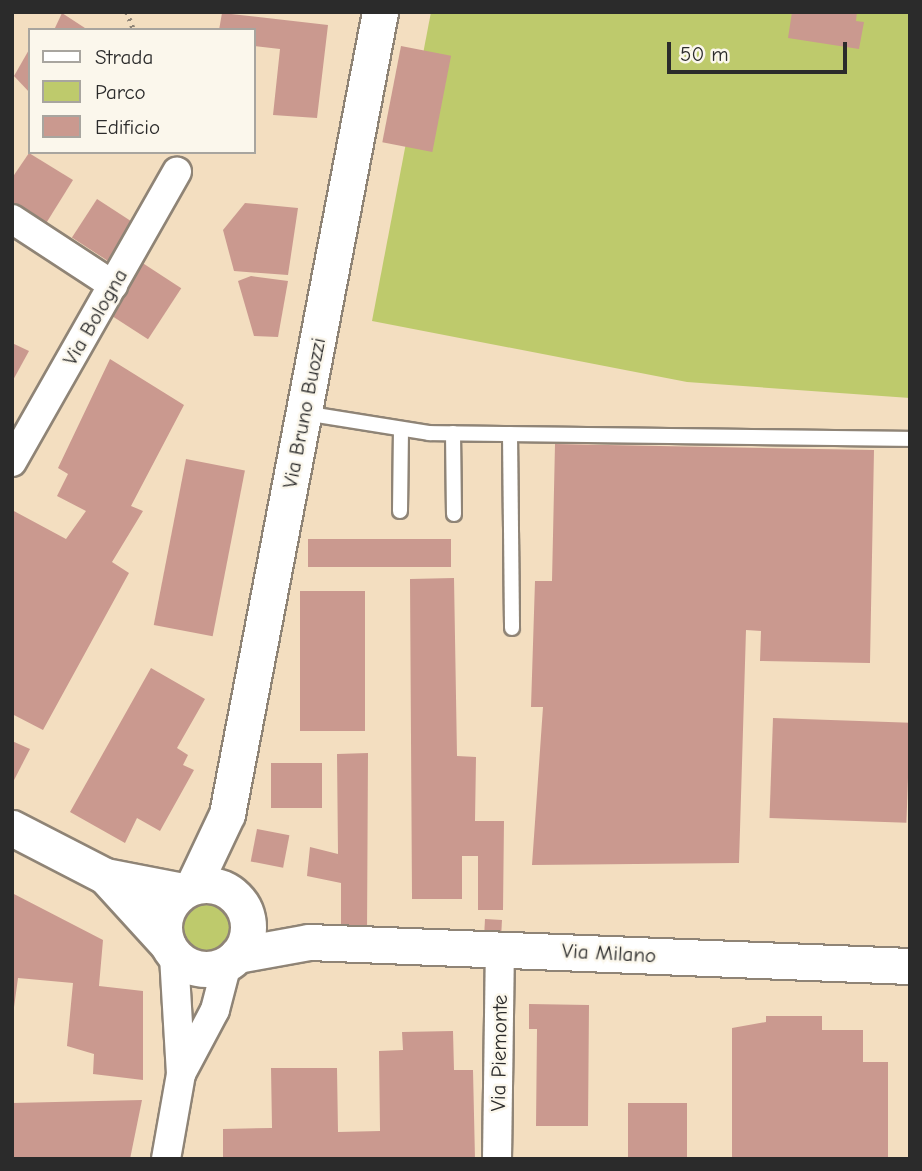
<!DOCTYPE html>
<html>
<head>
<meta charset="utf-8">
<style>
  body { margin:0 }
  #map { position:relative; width:922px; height:1171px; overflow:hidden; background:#f3dec0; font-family:"Comic Neue",sans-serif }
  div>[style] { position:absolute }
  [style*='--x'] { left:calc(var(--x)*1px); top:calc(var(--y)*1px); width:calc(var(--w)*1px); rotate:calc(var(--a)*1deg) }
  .green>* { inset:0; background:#beca6c }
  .round { border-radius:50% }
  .building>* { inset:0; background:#ca998f; transform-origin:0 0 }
  .path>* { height:4.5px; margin-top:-2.25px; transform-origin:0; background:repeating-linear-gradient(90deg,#8f8476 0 2px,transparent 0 7px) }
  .roads { filter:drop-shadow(2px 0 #8f8476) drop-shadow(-2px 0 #8f8476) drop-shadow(0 2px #8f8476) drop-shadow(0 -2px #8f8476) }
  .service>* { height:14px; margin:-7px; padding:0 7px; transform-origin:7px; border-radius:7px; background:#fff }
  .minor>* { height:28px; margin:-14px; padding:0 14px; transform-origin:14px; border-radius:14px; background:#fff }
  .tertiary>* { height:35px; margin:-17.5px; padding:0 17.5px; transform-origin:17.5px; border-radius:17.5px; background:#fff }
  .tertiary>.ring { margin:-17.5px; padding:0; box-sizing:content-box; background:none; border:35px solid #fff; border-radius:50% }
  span { translate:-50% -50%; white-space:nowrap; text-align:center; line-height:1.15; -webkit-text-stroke:5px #fbf7ec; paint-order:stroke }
  .street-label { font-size:21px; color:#2b2b2b }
  .frame { position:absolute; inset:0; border:14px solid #2b2b2b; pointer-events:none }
  .legend { position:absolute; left:28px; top:28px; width:228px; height:126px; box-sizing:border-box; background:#fbf7ec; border:2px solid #a8a59f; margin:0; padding:9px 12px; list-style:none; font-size:21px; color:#2b2b2b }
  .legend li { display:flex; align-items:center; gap:14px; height:35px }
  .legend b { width:35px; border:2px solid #a8a59f }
  .scale { position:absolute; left:667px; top:42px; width:180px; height:32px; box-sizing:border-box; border:4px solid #2b2b2b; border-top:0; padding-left:9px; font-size:21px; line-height:24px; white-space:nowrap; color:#2b2b2b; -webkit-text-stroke:5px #fbf7ec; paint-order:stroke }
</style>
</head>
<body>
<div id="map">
  <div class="green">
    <div style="clip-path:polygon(431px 12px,910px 12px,910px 398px,687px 382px,372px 321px)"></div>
    <div class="round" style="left:181px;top:901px;width:50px;height:50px"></div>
  </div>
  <div class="building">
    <div style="clip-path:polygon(792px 12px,857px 12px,856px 21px,864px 22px,859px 49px,788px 38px)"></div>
    <div style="clip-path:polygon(62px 13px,88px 30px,54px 30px)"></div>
    <div style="clip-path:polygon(222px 13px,328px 25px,317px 118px,273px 115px,280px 49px,254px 46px,254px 30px,219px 30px)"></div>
    <div style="left:401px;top:46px;width:51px;height:98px;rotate:11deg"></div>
    <div style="clip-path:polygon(30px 48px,30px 93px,14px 76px)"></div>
    <div style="clip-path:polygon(29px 153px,73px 180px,45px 225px,12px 205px,12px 178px)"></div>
    <div style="left:97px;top:199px;width:44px;height:46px;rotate:33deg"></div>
    <div style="clip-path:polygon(245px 203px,298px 208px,288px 275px,234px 271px,223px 230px)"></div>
    <div style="left:141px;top:262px;width:48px;height:61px;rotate:33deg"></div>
    <div style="clip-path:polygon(251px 276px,288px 281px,278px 337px,254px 336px,238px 281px)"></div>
    <div style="clip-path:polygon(12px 343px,29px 351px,12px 382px)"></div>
    <div style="clip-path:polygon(110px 359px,184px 405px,131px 506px,143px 511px,112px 562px,129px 573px,43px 730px,12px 714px,12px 510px,66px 539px,86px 511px,57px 496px,68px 474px,58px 468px)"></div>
    <div style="clip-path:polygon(555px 444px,874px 450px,870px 663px,760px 661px,761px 631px,746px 630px,739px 863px,532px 865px,543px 707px,531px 707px,535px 581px,552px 581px)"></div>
    <div style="left:186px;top:459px;width:60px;height:169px;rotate:11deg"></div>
    <div style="left:451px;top:539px;width:28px;height:143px;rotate:90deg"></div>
    <div style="clip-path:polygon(454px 578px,457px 756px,476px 757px,475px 821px,504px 821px,503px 910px,478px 910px,478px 856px,462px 856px,462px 899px,412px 899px,410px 579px)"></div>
    <div style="left:365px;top:591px;width:140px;height:65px;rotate:90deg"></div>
    <div style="clip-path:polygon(151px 668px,205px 699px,177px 748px,188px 755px,183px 765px,194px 770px,160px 831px,137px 818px,125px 843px,70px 812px)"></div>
    <div style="left:773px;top:718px;width:137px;height:100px;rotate:2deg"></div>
    <div style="clip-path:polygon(12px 741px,30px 749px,12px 784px)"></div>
    <div style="clip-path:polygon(368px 753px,367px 934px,341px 934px,341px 883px,307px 876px,310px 847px,338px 854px,337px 754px)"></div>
    <div style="left:271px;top:763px;width:51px;height:45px"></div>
    <div style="left:257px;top:829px;width:33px;height:33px;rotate:11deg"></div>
    <div style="clip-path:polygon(12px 893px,103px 940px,99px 986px,143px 991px,143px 1080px,93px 1074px,94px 1054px,67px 1046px,73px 983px,18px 978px,12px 1022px)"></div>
    <div style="left:485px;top:919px;width:17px;height:17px;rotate:3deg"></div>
    <div style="clip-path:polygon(529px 1004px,589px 1005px,588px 1126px,536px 1126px,537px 1029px,529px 1029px)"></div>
    <div style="clip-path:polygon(766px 1016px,822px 1016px,822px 1030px,863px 1030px,863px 1062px,888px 1062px,888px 1159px,732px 1159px,732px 1028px,766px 1022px)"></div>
    <div style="clip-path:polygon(453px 1031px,454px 1070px,473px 1070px,475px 1159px,223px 1159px,223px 1129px,272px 1128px,271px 1068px,337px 1068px,338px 1132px,380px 1131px,379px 1051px,403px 1050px,402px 1032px)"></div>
    <div style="clip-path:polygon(142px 1100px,130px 1159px,12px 1159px,12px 1103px)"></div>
    <div style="left:628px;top:1103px;width:59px;height:56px"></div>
  </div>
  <div class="path">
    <div style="--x:127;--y:12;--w:19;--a:69"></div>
  </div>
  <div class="roads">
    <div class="service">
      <div style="--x:304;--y:413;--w:127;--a:9.1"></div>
      <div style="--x:429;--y:433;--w:481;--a:0.7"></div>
      <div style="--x:453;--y:433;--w:81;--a:89.3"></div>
      <div style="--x:510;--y:434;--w:194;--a:89.4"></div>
      <div style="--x:400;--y:511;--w:80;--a:-89.3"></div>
    </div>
    <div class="minor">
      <div style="--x:12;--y:219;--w:121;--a:33.2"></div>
      <div style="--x:12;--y:462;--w:334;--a:-60.4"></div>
      <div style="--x:181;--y:1074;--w:72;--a:-62"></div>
      <div style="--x:215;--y:1010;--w:48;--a:-75.4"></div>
      <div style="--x:166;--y:1159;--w:86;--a:-80"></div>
      <div style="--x:181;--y:1074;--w:119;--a:-93.4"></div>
      <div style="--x:497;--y:1159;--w:211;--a:-89.2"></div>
    </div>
    <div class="tertiary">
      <div style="--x:12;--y:828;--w:105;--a:27.3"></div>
      <div style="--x:105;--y:876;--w:79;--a:10.9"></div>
      <div style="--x:105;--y:876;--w:93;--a:47.6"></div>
      <div class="ring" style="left:164px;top:885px;width:49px;height:49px"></div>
      <div style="--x:193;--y:886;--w:80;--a:-64.7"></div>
      <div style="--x:227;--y:814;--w:816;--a:-79.2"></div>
      <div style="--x:237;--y:955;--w:73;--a:-10.2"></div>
      <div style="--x:309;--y:942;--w:601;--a:2.29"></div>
    </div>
  </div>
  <div class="street-label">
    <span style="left:95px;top:317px;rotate:-60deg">Via Bologna</span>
    <span style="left:304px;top:413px;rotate:-79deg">Via Bruno Buozzi</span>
    <span style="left:609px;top:953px;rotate:3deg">Via Milano</span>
    <span style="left:499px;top:1053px;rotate:-89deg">Via Piemonte</span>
  </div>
  <div class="frame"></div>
  <ul class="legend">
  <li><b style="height:9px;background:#fff"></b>Strada</li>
  <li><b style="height:19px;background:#beca6c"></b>Parco</li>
  <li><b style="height:19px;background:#ca998f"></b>Edificio</li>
  </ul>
  <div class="scale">50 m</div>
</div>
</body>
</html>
